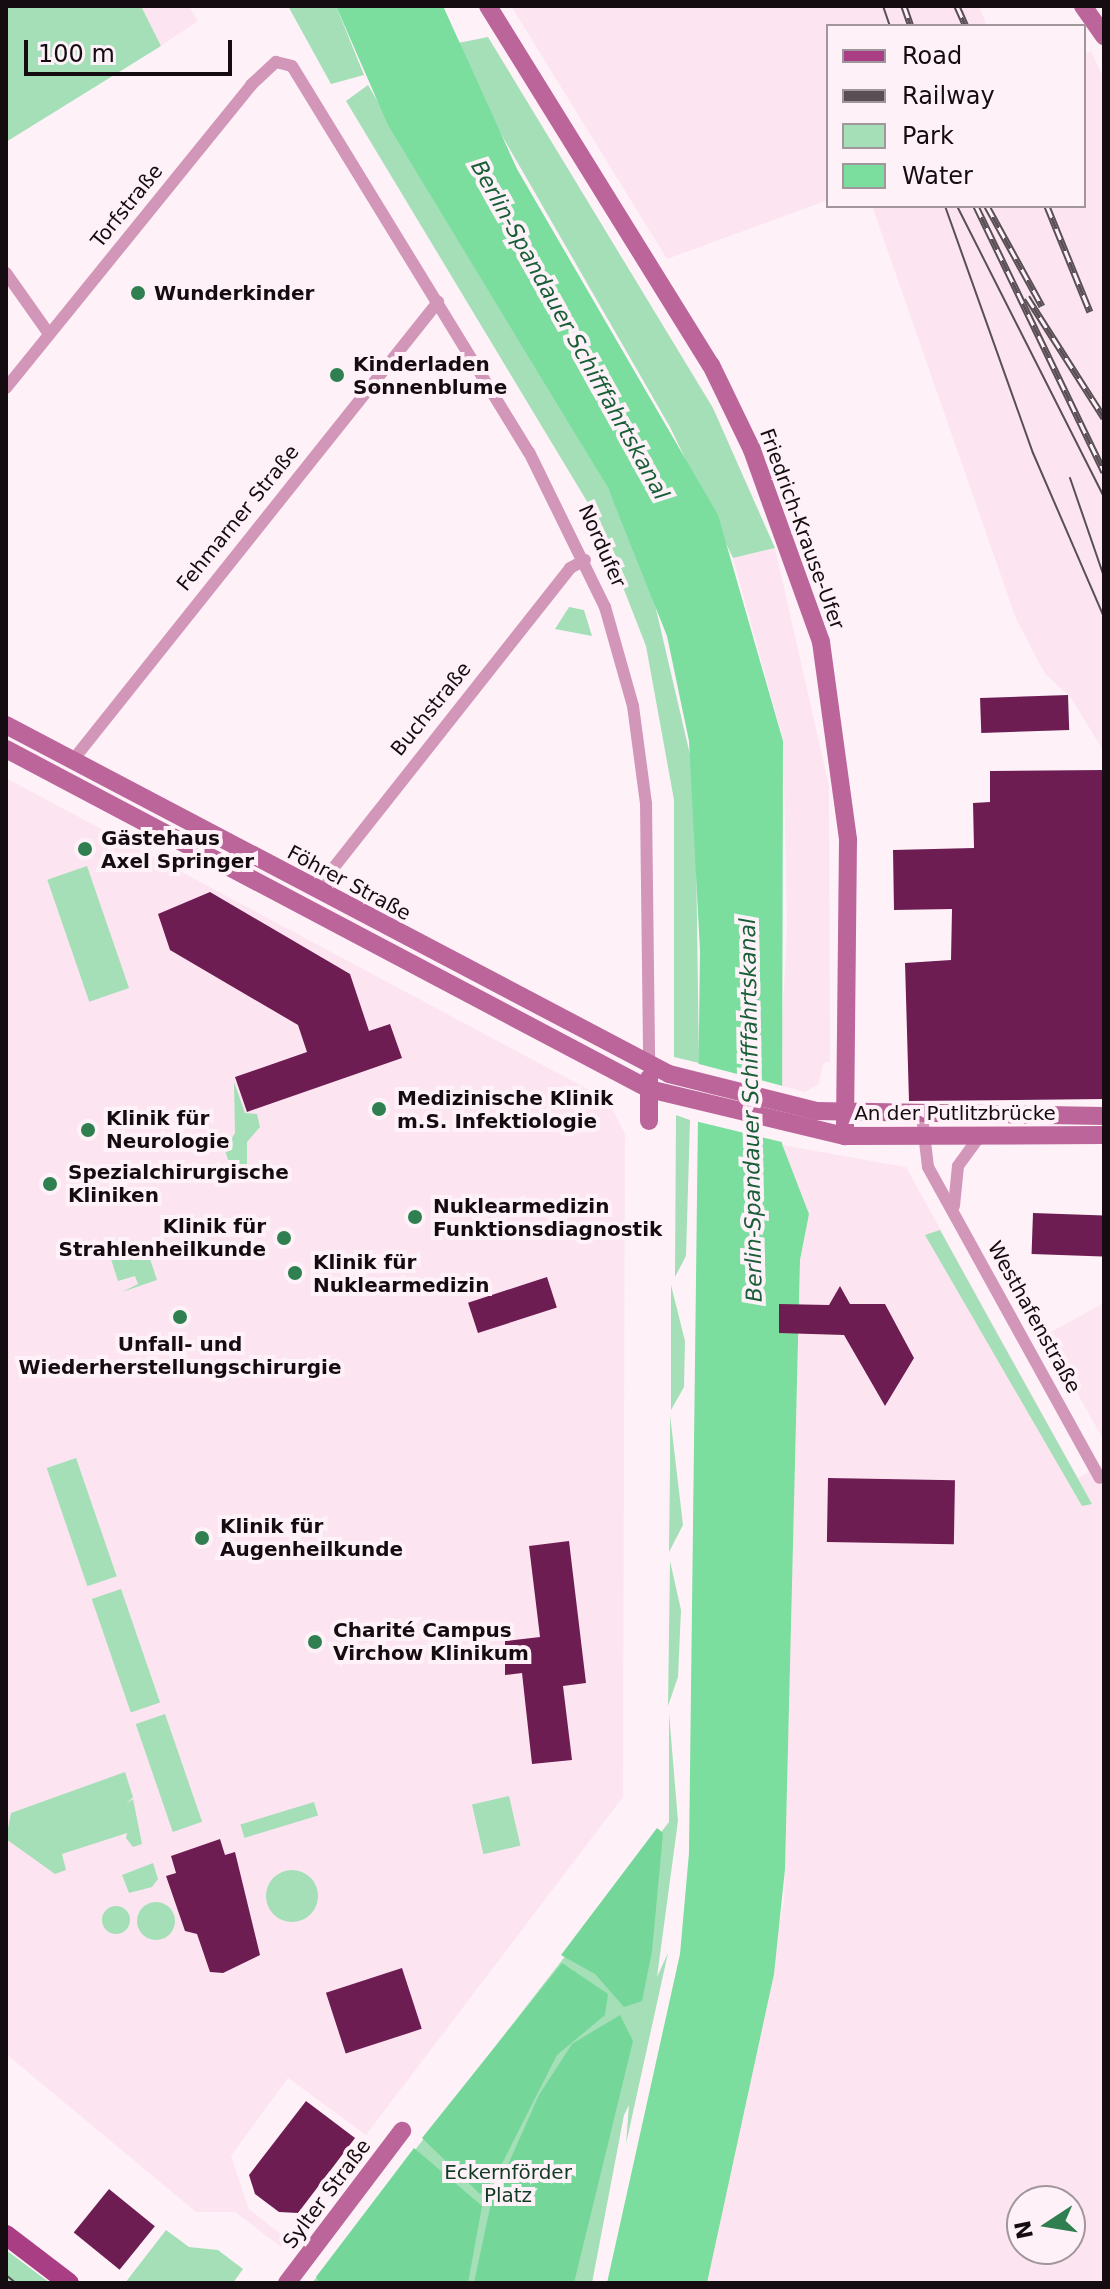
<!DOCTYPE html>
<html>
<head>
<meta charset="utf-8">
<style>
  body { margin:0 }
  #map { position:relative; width:1110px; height:2289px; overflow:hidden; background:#fef2f8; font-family:"DejaVu Sans",sans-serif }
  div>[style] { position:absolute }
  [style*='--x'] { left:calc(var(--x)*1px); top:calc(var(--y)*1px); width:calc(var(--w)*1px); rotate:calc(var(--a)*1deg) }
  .built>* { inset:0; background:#fce5f1 }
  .green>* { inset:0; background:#a4dfb7; transform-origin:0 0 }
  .round { border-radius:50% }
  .forest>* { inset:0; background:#74d698 }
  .water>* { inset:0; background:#7bdd9e }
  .pier>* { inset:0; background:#fef2f8 }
  .building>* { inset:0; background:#6e1d53; transform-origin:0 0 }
  .street>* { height:12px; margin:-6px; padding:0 6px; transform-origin:6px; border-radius:6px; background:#d296b9 }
  .secondary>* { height:18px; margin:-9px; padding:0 9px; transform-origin:9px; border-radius:9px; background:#bc659b }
  .primary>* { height:20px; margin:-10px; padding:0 10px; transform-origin:10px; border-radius:10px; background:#aa3e85 }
  .tram>* { height:2px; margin:-1px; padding:0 1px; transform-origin:1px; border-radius:1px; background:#594f54 }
  .rail>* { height:7px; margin-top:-3.5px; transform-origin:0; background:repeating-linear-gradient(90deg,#fef2f8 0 12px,#594f54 0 24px); box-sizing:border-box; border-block:2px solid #594f54 }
  .dots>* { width:22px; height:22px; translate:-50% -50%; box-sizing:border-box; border:4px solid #fef2f8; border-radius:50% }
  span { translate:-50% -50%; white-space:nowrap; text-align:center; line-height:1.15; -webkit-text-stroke:8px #fef2f8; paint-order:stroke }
  .street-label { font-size:20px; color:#150c11 }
  .poi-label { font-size:20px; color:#150c11; font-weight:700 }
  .left { translate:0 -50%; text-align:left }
  .right { translate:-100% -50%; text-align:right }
  .park-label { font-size:20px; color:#103a22 }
  .water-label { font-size:22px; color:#185f38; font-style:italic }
  .frame { position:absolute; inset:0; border:8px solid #150c11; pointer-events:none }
  .legend { position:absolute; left:826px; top:24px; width:260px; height:184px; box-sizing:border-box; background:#fef2f8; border:2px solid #a1969c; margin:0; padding:10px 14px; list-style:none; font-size:24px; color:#150c11 }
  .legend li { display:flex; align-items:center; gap:16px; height:40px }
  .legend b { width:40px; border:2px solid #a1969c }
  .north { position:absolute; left:1006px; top:2185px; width:80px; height:80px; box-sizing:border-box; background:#fef2f8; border:2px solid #a1969c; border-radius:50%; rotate:258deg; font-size:22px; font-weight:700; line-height:32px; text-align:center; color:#150c11 }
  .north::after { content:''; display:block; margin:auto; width:28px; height:36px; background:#2f7f50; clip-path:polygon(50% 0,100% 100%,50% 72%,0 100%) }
  .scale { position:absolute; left:24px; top:40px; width:208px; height:36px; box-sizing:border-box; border:4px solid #150c11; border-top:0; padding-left:10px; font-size:24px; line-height:28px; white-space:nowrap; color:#150c11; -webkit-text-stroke:6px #fef2f8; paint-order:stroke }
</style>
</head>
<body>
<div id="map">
  <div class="built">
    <div style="clip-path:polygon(141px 6px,189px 6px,198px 21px,161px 46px)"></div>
    <div style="clip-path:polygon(511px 6px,979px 6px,987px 26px,828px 26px,828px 200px,667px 259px)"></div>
    <div style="clip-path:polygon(1091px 51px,1104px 79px,1104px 752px,1071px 698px,1045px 674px,1016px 619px,872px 206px,1084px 206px,1084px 54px)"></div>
    <div style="clip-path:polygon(775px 548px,829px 786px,830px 1062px,823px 1063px,819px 1084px,805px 1092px,779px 1085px,787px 927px,783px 740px,733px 558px)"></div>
    <div style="clip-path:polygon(6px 778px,608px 1100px,625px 1134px,623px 1797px,366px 2135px,288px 2078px,231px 2156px,249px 2209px,287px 2239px,281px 2247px,235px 2212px,196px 2212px,6px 2054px)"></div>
    <div style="clip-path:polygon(evenodd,782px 1145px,906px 1167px,1078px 1478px,1104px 1464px,1104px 2283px,707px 2283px,784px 1901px,800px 1260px,809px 1214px,782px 1145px,1022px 2201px,1070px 2201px,1070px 2249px,1022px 2249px,1022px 2201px)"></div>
    <div style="clip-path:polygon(1104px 1303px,1104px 1441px,1045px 1335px)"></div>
  </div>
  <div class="green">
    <div style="clip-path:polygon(6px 6px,141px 6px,161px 46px,6px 142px)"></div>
    <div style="clip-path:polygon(288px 6px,336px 6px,364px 75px,331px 84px)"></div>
    <div style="clip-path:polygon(488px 37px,713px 408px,775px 548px,733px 558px,670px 427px,482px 101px,458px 43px)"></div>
    <div style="clip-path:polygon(368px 85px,608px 488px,652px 592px,695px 776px,699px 1063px,674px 1057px,674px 800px,646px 646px,594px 513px,346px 101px)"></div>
    <div style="clip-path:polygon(569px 607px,584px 610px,592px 636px,555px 629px)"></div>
    <div style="left:87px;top:866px;width:129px;height:42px;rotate:71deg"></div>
    <div style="clip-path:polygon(234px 1082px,245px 1113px,257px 1114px,260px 1127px,247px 1142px,247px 1164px,231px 1170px,225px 1150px,235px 1133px)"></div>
    <div style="clip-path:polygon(676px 1115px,690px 1120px,686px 1256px,675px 1277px)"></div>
    <div style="clip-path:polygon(940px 1230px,999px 1337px,1092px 1504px,1082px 1506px,925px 1235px)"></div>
    <div style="clip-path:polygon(145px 1244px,157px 1280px,122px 1292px,138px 1284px,135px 1276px,118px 1281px,110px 1256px)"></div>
    <div style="clip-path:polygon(671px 1285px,685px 1341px,684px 1387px,671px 1410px)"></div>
    <div style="clip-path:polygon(670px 1415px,683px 1525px,669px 1552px,670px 1468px)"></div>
    <div style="left:76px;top:1458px;width:125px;height:31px;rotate:71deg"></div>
    <div style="clip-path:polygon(670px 1561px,681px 1610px,678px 1677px,668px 1706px)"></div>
    <div style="left:121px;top:1589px;width:120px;height:31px;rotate:71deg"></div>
    <div style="clip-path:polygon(669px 1713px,678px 1821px,657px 1977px,668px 1953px,626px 2144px,629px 2105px,624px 2115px,592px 2283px,312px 2283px,669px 1822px)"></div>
    <div style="left:165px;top:1714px;width:114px;height:31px;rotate:71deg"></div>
    <div style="clip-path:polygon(125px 1772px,133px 1797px,126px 1804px,133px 1799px,142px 1844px,133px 1847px,126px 1838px,129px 1824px,127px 1833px,62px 1854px,66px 1870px,55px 1874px,6px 1839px,11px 1813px)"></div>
    <div style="left:509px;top:1796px;width:51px;height:38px;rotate:77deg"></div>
    <div style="left:314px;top:1802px;width:14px;height:77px;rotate:73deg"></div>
    <div style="clip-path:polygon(153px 1863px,158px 1879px,152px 1887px,129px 1893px,122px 1875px)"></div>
    <div class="round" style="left:266px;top:1870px;width:52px;height:52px"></div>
    <div class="round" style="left:137px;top:1902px;width:38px;height:38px"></div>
    <div class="round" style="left:102px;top:1906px;width:28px;height:28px"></div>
    <div style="clip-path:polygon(166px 2230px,189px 2247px,218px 2250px,243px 2269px,233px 2283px,125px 2283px)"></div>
    <div style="clip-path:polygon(6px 2250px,50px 2283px,6px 2283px)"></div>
  </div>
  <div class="forest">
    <div style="clip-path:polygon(657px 1828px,663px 1833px,652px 1951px,642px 2001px,624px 2007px,595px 1974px,561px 1955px)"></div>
    <div style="clip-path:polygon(562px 1963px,608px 1994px,605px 2015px,557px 2055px,488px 2191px,480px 2194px,422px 2138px)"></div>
    <div style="clip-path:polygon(620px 2015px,633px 2041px,574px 2283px,474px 2283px,491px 2203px,539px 2095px,572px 2044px)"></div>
    <div style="clip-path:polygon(414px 2148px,482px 2206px,468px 2283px,320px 2283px,316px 2277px)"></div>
  </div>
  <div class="water">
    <div style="clip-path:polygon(336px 6px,443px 6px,517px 169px,718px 515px,783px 741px,782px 1144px,809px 1214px,800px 1260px,785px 1869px,774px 1974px,707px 2283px,607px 2283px,680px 1954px,689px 1853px,700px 951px,689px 741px,667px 636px,608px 488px,388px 125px)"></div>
  </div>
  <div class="pier">
    <div style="clip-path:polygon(695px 1063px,783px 1086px,786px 1143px,695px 1121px)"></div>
  </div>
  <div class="building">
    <div style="left:1068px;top:695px;width:35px;height:88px;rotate:88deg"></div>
    <div style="clip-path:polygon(1104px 770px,1104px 1099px,909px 1101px,905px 963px,951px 960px,952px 909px,894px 910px,893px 850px,974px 848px,973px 803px,990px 802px,990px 771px)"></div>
    <div style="clip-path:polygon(210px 892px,350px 974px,369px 1031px,390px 1024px,402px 1058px,247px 1112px,235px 1077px,307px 1052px,298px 1025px,170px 950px,158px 914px)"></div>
    <div style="left:1033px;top:1213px;width:71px;height:41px;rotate:2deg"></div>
    <div style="left:547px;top:1277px;width:32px;height:83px;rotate:72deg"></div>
    <div style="clip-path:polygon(840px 1286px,850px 1304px,885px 1304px,914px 1358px,885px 1406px,844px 1335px,779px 1333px,779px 1304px,829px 1305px)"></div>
    <div style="left:828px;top:1478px;width:127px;height:64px;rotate:1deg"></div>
    <div style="clip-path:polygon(569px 1541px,586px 1683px,563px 1686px,572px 1760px,532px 1764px,522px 1673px,505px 1675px,505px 1641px,540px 1637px,529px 1546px)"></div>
    <div style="clip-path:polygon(220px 1839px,225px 1855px,235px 1852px,260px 1955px,223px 1973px,210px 1972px,197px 1934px,185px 1931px,166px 1876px,176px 1873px,171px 1856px)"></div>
    <div style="left:402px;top:1968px;width:64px;height:80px;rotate:72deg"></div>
    <div style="clip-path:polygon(306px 2101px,355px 2138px,298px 2213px,279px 2212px,255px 2194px,249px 2175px)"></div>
    <div style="left:109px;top:2189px;width:59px;height:56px;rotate:39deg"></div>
  </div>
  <div class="street">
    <div style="--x:6;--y:273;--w:75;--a:54.8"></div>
    <div style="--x:6;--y:388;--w:390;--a:-51"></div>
    <div style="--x:251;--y:85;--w:34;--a:-43"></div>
    <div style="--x:276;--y:62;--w:16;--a:14"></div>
    <div style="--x:292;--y:66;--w:453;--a:58.5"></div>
    <div style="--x:529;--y:452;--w:173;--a:63.9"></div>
    <div style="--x:605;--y:607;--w:103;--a:74.2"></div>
    <div style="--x:633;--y:706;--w:99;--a:82.4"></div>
    <div style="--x:646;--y:804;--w:259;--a:89.3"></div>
    <div style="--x:73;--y:760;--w:586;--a:-51.45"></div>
    <div style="--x:316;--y:890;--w:410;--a:-51.7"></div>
    <div style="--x:570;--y:568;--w:17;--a:-28"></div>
    <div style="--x:922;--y:1116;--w:51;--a:83.3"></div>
    <div style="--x:928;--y:1167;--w:355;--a:61.1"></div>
    <div style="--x:954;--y:1206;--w:40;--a:-84.3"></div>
    <div style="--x:958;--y:1166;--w:36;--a:-54"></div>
  </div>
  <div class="secondary">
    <div style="--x:488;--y:6;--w:423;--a:58.2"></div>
    <div style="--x:711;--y:365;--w:94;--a:64.2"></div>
    <div style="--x:752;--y:450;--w:204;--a:70.2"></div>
    <div style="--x:821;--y:642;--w:200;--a:82.2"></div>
    <div style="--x:848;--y:840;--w:296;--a:90.6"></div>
    <div style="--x:1083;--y:6;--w:37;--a:55"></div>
    <div style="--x:6;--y:725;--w:749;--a:27.76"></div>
    <div style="--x:669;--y:1074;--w:152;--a:14.1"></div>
    <div style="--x:816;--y:1111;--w:288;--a:1"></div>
    <div style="--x:6;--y:749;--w:727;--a:27.87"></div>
    <div style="--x:649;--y:1089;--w:202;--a:13.5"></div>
    <div style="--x:845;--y:1136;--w:259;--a:-0.2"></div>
    <div style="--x:649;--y:1078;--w:43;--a:90"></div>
    <div style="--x:287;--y:2283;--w:191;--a:-52.9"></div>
  </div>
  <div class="primary">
    <div style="--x:6;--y:2235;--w:79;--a:37.3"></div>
  </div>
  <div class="tram">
    <div style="--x:883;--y:6;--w:21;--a:71"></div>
    <div style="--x:945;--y:206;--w:262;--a:70.4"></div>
    <div style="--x:1033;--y:453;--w:179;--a:66.6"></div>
    <div style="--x:957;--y:206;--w:326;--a:63.2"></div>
    <div style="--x:1070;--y:478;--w:105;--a:71"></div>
    <div style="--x:6;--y:2275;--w:13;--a:39"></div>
  </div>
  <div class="rail">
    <div style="--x:904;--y:6;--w:21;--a:71"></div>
    <div style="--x:957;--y:6;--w:22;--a:66"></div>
    <div style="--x:976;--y:206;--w:295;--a:64.3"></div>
    <div style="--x:987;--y:206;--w:114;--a:61.2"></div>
    <div style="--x:1047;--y:206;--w:114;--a:67.9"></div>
    <div style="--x:1027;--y:297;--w:143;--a:57.5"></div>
  </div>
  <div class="dots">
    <div style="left:138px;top:293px;background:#2f7f50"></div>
    <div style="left:337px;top:375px;background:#2f7f50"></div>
    <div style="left:85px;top:849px;background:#2f7f50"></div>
    <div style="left:379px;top:1109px;background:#2f7f50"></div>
    <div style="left:88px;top:1130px;background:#2f7f50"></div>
    <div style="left:50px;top:1184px;background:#2f7f50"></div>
    <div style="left:415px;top:1217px;background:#2f7f50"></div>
    <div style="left:284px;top:1238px;background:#2f7f50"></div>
    <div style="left:295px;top:1273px;background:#2f7f50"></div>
    <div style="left:180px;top:1317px;background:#2f7f50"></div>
    <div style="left:202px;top:1538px;background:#2f7f50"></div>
    <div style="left:315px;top:1642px;background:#2f7f50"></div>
  </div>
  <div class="street-label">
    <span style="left:127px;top:206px;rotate:-51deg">Torfstraße</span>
    <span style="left:238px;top:518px;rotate:-51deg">Fehmarner Straße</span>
    <span style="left:802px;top:529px;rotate:70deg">Friedrich-Krause-Ufer</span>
    <span style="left:602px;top:546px;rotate:66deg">Nordufer</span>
    <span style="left:431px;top:709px;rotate:-51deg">Buchstraße</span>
    <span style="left:349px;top:883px;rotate:28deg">Föhrer Straße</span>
    <span style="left:955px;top:1113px">An der Putlitzbrücke</span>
    <span style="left:1034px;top:1317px;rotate:61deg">Westhafenstraße</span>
    <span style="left:327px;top:2194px;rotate:-53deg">Sylter Straße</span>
  </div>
  <div class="poi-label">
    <span class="left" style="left:154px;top:293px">Wunderkinder</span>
    <span class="left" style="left:353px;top:376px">Kinderladen<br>Sonnenblume</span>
    <span class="left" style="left:101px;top:850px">Gästehaus<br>Axel Springer</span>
    <span class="left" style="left:397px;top:1110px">Medizinische Klinik<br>m.S. Infektiologie</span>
    <span class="left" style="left:106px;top:1130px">Klinik für<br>Neurologie</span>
    <span class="left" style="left:68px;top:1184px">Spezialchirurgische<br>Kliniken</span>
    <span class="left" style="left:433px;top:1218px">Nuklearmedizin<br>Funktionsdiagnostik</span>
    <span class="right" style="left:266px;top:1238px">Klinik für<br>Strahlenheilkunde</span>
    <span class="left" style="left:313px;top:1274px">Klinik für<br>Nuklearmedizin</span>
    <span style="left:180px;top:1356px">Unfall- und<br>Wiederherstellungschirurgie</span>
    <span class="left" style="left:220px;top:1538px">Klinik für<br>Augenheilkunde</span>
    <span class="left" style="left:333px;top:1642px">Charité Campus<br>Virchow Klinikum</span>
  </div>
  <div class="park-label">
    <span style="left:508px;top:2184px">Eckernförder<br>Platz</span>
  </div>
  <div class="water-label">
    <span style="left:570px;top:330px;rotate:61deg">Berlin-Spandauer Schifffahrtskanal</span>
    <span style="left:751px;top:1110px;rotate:-91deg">Berlin-Spandauer Schifffahrtskanal</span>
  </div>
  <div class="frame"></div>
  <ul class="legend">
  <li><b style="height:10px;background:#aa3e85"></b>Road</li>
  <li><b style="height:10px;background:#594f54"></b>Railway</li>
  <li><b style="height:22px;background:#a4dfb7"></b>Park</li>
  <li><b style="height:22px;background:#7bdd9e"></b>Water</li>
  </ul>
  <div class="north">N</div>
  <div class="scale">100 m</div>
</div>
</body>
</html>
